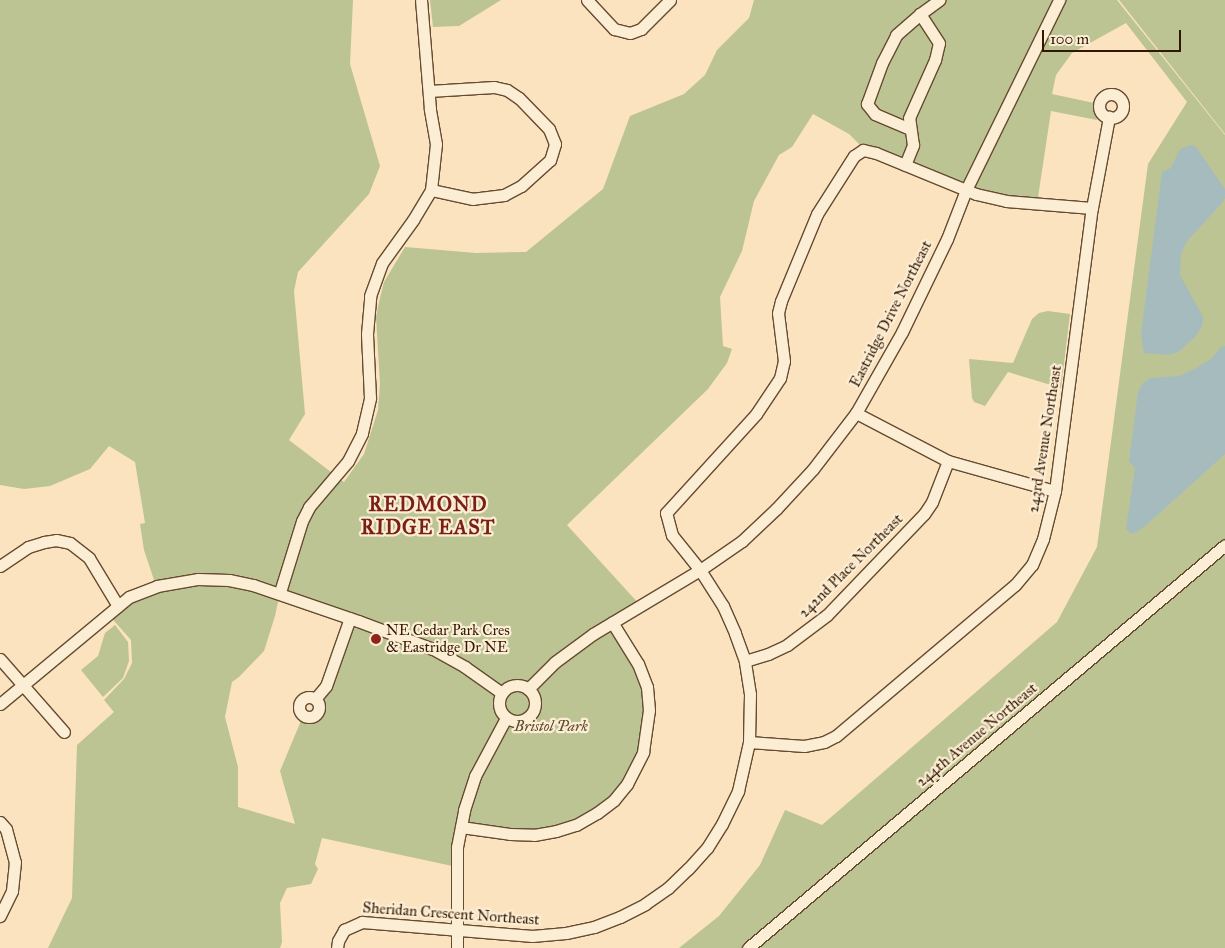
<!DOCTYPE html>
<html>
<head>
<meta charset="utf-8">
<style>
  body { margin:0 }
  #map { position:relative; width:1225px; height:948px; overflow:hidden; background:#fae3be; font-family:"IM FELL Great Primer",serif }
  div>[style] { position:absolute }
  [style*='--x'] { left:calc(var(--x)*1px); top:calc(var(--y)*1px); width:calc(var(--w)*1px); rotate:calc(var(--a)*1deg) }
  .green>* { inset:0; background:#bcc493 }
  .water>* { inset:0; background:#a5bbbd }
  .roads { filter:drop-shadow(1px 0 #654b30) drop-shadow(-1px 0 #654b30) drop-shadow(0 1px #654b30) drop-shadow(0 -1px #654b30) }
  .street>* { height:11px; margin:-5.5px; padding:0 5.5px; transform-origin:5.5px; border-radius:5.5px; background:#fcedd5 }
  .street>.ring { margin:-5.5px; padding:0; box-sizing:content-box; background:none; border:11px solid #fcedd5; border-radius:50% }
  .dots>* { width:14px; height:14px; translate:-50% -50%; box-sizing:border-box; border:2px solid #fcedd5; border-radius:50% }
  span { translate:-50% -50%; white-space:nowrap; text-align:center; line-height:1.15; -webkit-text-stroke:4.5px #fcedd5; paint-order:stroke }
  .street-label { font-size:15px; color:#331800 }
  .poi-label { font-size:15px; color:#331800 }
  .left { translate:0 -50%; text-align:left }
  .park-label { font-size:15px; color:#5c4c2c; font-style:italic }
  .district-label { font-size:20px; color:#7a1f14; font-weight:700; letter-spacing:1px }
  .scale { position:absolute; left:1042px; top:30px; width:139px; height:22px; box-sizing:border-box; border:2px solid #331800; border-top:0; padding-left:6px; font-size:15px; line-height:18px; white-space:nowrap; color:#331800; -webkit-text-stroke:4px #fcedd5; paint-order:stroke }
</style>
</head>
<body>
<div id="map">
  <div class="green">
    <div style="clip-path:polygon(evenodd,0 0,353px 0,350px 64px,380px 166px,369px 194px,298px 272px,294px 291px,305px 414px,289px 440px,344px 482px,364px 454px,378px 410px,380px 384px,376px 317px,379px 302px,384px 282px,405px 247px,476px 253px,526px 252px,603px 189px,630px 116px,684px 94px,705px 75px,717px 50px,749px 18px,754px 0,1117px 0,1225px 135px,1225px 948px,679px 948px,719px 916px,760px 865px,785px 810px,822px 825px,1057px 622px,1097px 547px,1148px 164px,1187px 102px,1126px 23px,1072px 53px,1056px 75px,1052px 94px,1094px 103px,1097px 120px,1051px 111px,1037px 204px,1006px 201px,866px 151px,849px 134px,813px 114px,792px 147px,779px 155px,754px 201px,742px 251px,720px 297px,723px 346px,732px 349px,727px 363px,708px 389px,567px 525px,640px 605px,612px 622px,647px 687px,643px 752px,614px 800px,556px 831px,461px 827px,457px 867px,322px 838px,315px 864px,318px 869px,311px 884px,287px 888px,280px 903px,282px 942px,280px 948px,48px 948px,72px 898px,77px 745px,114px 712px,104px 700px,124px 679px,132px 663px,131px 640px,108px 614px,156px 586px,144px 550px,140px 524px,145px 523px,135px 462px,109px 446px,90px 469px,50px 486px,24px 489px,0 485px,0 0,280px 593px,350px 618px,317px 701px,318px 712px,313px 717px,303px 716px,280px 771px,295px 824px,238px 807px,238px 767px,225px 717px,232px 682px,239px 677px,264px 651px,275px 616px,280px 593px)"></div>
    <div style="clip-path:polygon(430px 0,501px 0,459px 26px,433px 27px)"></div>
    <div style="clip-path:polygon(1119px 0,1225px 0,1225px 134px)"></div>
    <div style="clip-path:polygon(1048px 311px,1070px 314px,1061px 388px,1008px 372px,985px 406px,974px 402px,972px 398px,969px 359px,1013px 363px,1032px 319px,1039px 313px)"></div>
    <div style="clip-path:polygon(115px 625px,128px 642px,129px 661px,123px 678px,103px 697px,81px 670px,98px 656px,105px 633px)"></div>
  </div>
  <div class="water">
    <div style="clip-path:polygon(1191px 145px,1196px 147px,1225px 189px,1225px 198px,1222px 203px,1187px 241px,1181px 254px,1180px 275px,1203px 317px,1202px 326px,1195px 337px,1178px 352px,1168px 355px,1144px 353px,1141px 334px,1162px 172px,1171px 168px,1180px 149px)"></div>
    <div style="clip-path:polygon(1222px 346px,1225px 346px,1225px 454px,1143px 528px,1132px 534px,1126px 529px,1135px 468px,1129px 461px,1138px 392px,1142px 384px,1150px 378px,1179px 376px,1196px 368px,1211px 359px)"></div>
  </div>
  <div class="roads">
    <div class="street">
      <div style="--x:587;--y:0;--w:40;--a:47"></div>
      <div style="--x:614;--y:29;--w:16;--a:14"></div>
      <div style="--x:630;--y:33;--w:12;--a:-20"></div>
      <div style="--x:641;--y:29;--w:41;--a:-45"></div>
      <div style="--x:429;--y:91;--w:65;--a:-3.5"></div>
      <div style="--x:494;--y:87;--w:13;--a:13"></div>
      <div style="--x:507;--y:90;--w:14;--a:34"></div>
      <div style="--x:519;--y:98;--w:43;--a:45.9"></div>
      <div style="--x:549;--y:129;--w:16;--a:68"></div>
      <div style="--x:555;--y:144;--w:17;--a:107"></div>
      <div style="--x:550;--y:160;--w:39;--a:138"></div>
      <div style="--x:521;--y:186;--w:19;--a:152"></div>
      <div style="--x:504;--y:195;--w:31;--a:173"></div>
      <div style="--x:473;--y:199;--w:43;--a:-167.9"></div>
      <div class="ring" style="left:1099px;top:94px;width:13px;height:13px"></div>
      <div style="--x:910;--y:129;--w:38;--a:-157"></div>
      <div style="--x:875;--y:114;--w:13;--a:-129"></div>
      <div style="--x:867;--y:104;--w:44;--a:-69.9"></div>
      <div style="--x:882;--y:63;--w:31;--a:-63"></div>
      <div style="--x:896;--y:35;--w:32;--a:-41"></div>
      <div style="--x:905;--y:165;--w:22;--a:-68"></div>
      <div style="--x:913;--y:145;--w:27;--a:-98"></div>
      <div style="--x:909;--y:118;--w:64;--a:-65.9"></div>
      <div style="--x:935;--y:60;--w:17;--a:-77"></div>
      <div style="--x:939;--y:43;--w:35;--a:-123"></div>
      <div style="--x:920;--y:14;--w:24;--a:-36"></div>
      <div style="--x:856;--y:413;--w:104;--a:27.6"></div>
      <div style="--x:948;--y:461;--w:111;--a:15.7"></div>
      <div style="--x:0;--y:566;--w:34;--a:-34"></div>
      <div style="--x:28;--y:547;--w:17;--a:-17"></div>
      <div style="--x:44;--y:542;--w:12;--a:-9"></div>
      <div style="--x:56;--y:540;--w:14;--a:12"></div>
      <div style="--x:70;--y:543;--w:24;--a:38"></div>
      <div style="--x:89;--y:558;--w:56;--a:58.9"></div>
      <div style="--x:280;--y:592;--w:74;--a:-72.8"></div>
      <div style="--x:302;--y:521;--w:16;--a:-63"></div>
      <div style="--x:309;--y:507;--w:60;--a:-49.7"></div>
      <div style="--x:348;--y:461;--w:31;--a:-63"></div>
      <div style="--x:362;--y:433;--w:36;--a:-77"></div>
      <div style="--x:370;--y:398;--w:64;--a:-92.7"></div>
      <div style="--x:367;--y:334;--w:38;--a:-85"></div>
      <div style="--x:370;--y:296;--w:35;--a:-70"></div>
      <div style="--x:382;--y:263;--w:53;--a:-54.2"></div>
      <div style="--x:413;--y:220;--w:35;--a:-59"></div>
      <div style="--x:431;--y:190;--w:46;--a:-83.8"></div>
      <div style="--x:436;--y:144;--w:36;--a:-100"></div>
      <div style="--x:430;--y:109;--w:109;--a:-94.7"></div>
      <div style="--x:0;--y:659;--w:97;--a:48.8"></div>
      <div style="--x:745;--y:661;--w:24;--a:-17"></div>
      <div style="--x:768;--y:654;--w:21;--a:-25"></div>
      <div style="--x:787;--y:645;--w:50;--a:-36.9"></div>
      <div style="--x:827;--y:615;--w:140;--a:-46.2"></div>
      <div style="--x:924;--y:514;--w:14;--a:-56"></div>
      <div style="--x:932;--y:502;--w:44;--a:-68.7"></div>
      <div class="ring" style="left:499px;top:685px;width:25px;height:25px"></div>
      <div style="--x:528;--y:689;--w:38;--a:-45"></div>
      <div style="--x:555;--y:662;--w:47;--a:-36.4"></div>
      <div style="--x:593;--y:634;--w:125;--a:-30.9"></div>
      <div style="--x:700;--y:570;--w:51;--a:-34.6"></div>
      <div style="--x:742;--y:541;--w:47;--a:-43.3"></div>
      <div style="--x:776;--y:509;--w:54;--a:-47.2"></div>
      <div style="--x:813;--y:469;--w:71;--a:-52.5"></div>
      <div style="--x:856;--y:413;--w:93;--a:-60.4"></div>
      <div style="--x:902;--y:332;--w:103;--a:-64.2"></div>
      <div style="--x:947;--y:239;--w:53;--a:-68.8"></div>
      <div style="--x:966;--y:190;--w:212;--a:-63.9"></div>
      <div class="ring" style="left:299px;top:697px;width:9px;height:9px"></div>
      <div style="--x:315;--y:699;--w:17;--a:-50"></div>
      <div style="--x:326;--y:686;--w:72;--a:-70.6"></div>
      <div style="--x:0;--y:704;--w:168;--a:-39.7"></div>
      <div style="--x:129;--y:597;--w:30;--a:-21"></div>
      <div style="--x:157;--y:586;--w:42;--a:-9.7"></div>
      <div style="--x:198;--y:579;--w:31;--a:2"></div>
      <div style="--x:229;--y:580;--w:25;--a:12"></div>
      <div style="--x:253;--y:585;--w:111;--a:18.9"></div>
      <div style="--x:358;--y:621;--w:80;--a:20.5"></div>
      <div style="--x:433;--y:649;--w:37;--a:29"></div>
      <div style="--x:465;--y:667;--w:45;--a:35.1"></div>
      <div style="--x:749;--y:742;--w:55;--a:4.2"></div>
      <div style="--x:804;--y:746;--w:20;--a:-11"></div>
      <div style="--x:824;--y:742;--w:13;--a:-27"></div>
      <div style="--x:836;--y:736;--w:234;--a:-40.2"></div>
      <div style="--x:1015;--y:585;--w:26;--a:-50"></div>
      <div style="--x:1032;--y:565;--w:28;--a:-67"></div>
      <div style="--x:1043;--y:539;--w:49;--a:-76"></div>
      <div style="--x:1055;--y:491;--w:285;--a:-82.6"></div>
      <div style="--x:1092;--y:208;--w:93;--a:-79.4"></div>
      <div style="--x:0;--y:822;--w:9;--a:49"></div>
      <div style="--x:6;--y:829;--w:34;--a:75"></div>
      <div style="--x:15;--y:862;--w:29;--a:96"></div>
      <div style="--x:12;--y:891;--w:28;--a:116"></div>
      <div style="--x:461;--y:827;--w:49;--a:8.1"></div>
      <div style="--x:510;--y:834;--w:24;--a:2"></div>
      <div style="--x:534;--y:835;--w:22;--a:-10"></div>
      <div style="--x:556;--y:831;--w:21;--a:-17"></div>
      <div style="--x:576;--y:825;--w:24;--a:-30"></div>
      <div style="--x:597;--y:813;--w:21;--a:-37"></div>
      <div style="--x:614;--y:800;--w:21;--a:-51"></div>
      <div style="--x:627;--y:784;--w:36;--a:-63"></div>
      <div style="--x:643;--y:752;--w:42;--a:-81.9"></div>
      <div style="--x:649;--y:710;--w:23;--a:-95"></div>
      <div style="--x:647;--y:687;--w:25;--a:-111"></div>
      <div style="--x:638;--y:664;--w:49;--a:-121.8"></div>
      <div style="--x:337;--y:948;--w:7;--a:-82"></div>
      <div style="--x:338;--y:941;--w:13;--a:-61"></div>
      <div style="--x:344;--y:930;--w:20;--a:-24"></div>
      <div style="--x:362;--y:922;--w:171;--a:4.7"></div>
      <div style="--x:532;--y:936;--w:34;--a:-5"></div>
      <div style="--x:566;--y:933;--w:29;--a:-12"></div>
      <div style="--x:594;--y:927;--w:28;--a:-21"></div>
      <div style="--x:620;--y:917;--w:28;--a:-27"></div>
      <div style="--x:645;--y:904;--w:28;--a:-35"></div>
      <div style="--x:668;--y:888;--w:28;--a:-44"></div>
      <div style="--x:688;--y:869;--w:28;--a:-48"></div>
      <div style="--x:707;--y:848;--w:28;--a:-58"></div>
      <div style="--x:722;--y:824;--w:37;--a:-64"></div>
      <div style="--x:738;--y:791;--w:50;--a:-77.3"></div>
      <div style="--x:749;--y:742;--w:48;--a:-88.8"></div>
      <div style="--x:750;--y:694;--w:33;--a:-99"></div>
      <div style="--x:745;--y:661;--w:30;--a:-110"></div>
      <div style="--x:735;--y:633;--w:30;--a:-114"></div>
      <div style="--x:723;--y:606;--w:43;--a:-122.6"></div>
      <div style="--x:700;--y:570;--w:45;--a:-128.7"></div>
      <div style="--x:672;--y:535;--w:23;--a:-105"></div>
      <div style="--x:666;--y:513;--w:134;--a:-47.7"></div>
      <div style="--x:756;--y:414;--w:43;--a:-56.3"></div>
      <div style="--x:780;--y:378;--w:17;--a:-77"></div>
      <div style="--x:784;--y:361;--w:48;--a:-97.1"></div>
      <div style="--x:778;--y:313;--w:12;--a:-76"></div>
      <div style="--x:781;--y:301;--w:94;--a:-67.5"></div>
      <div style="--x:817;--y:214;--w:69;--a:-57.5"></div>
      <div style="--x:854;--y:156;--w:11;--a:-34"></div>
      <div style="--x:863;--y:150;--w:13;--a:13"></div>
      <div style="--x:876;--y:153;--w:108;--a:22.3"></div>
      <div style="--x:976;--y:194;--w:31;--a:13"></div>
      <div style="--x:1006;--y:201;--w:86;--a:4.7"></div>
      <div style="--x:457;--y:948;--w:101;--a:-90"></div>
      <div style="--x:457;--y:847;--w:38;--a:-79"></div>
      <div style="--x:464;--y:810;--w:36;--a:-72"></div>
      <div style="--x:475;--y:776;--w:66;--a:-61.9"></div>
      <div style="--x:748;--y:948;--w:624;--a:-40.19"></div>
    </div>
  </div>
  <div class="dots">
    <div style="left:376px;top:639px;background:#8f2418"></div>
  </div>
  <div class="street-label">
    <span style="left:891px;top:314px;rotate:-63deg">Eastridge Drive Northeast</span>
    <span style="left:1045px;top:439px;rotate:-81deg">243rd Avenue Northeast</span>
    <span style="left:851px;top:566px;rotate:-45deg">242nd Place Northeast</span>
    <span style="left:977px;top:735px;rotate:-40deg">244th Avenue Northeast</span>
    <span style="left:451px;top:914px;rotate:4deg">Sheridan Crescent Northeast</span>
  </div>
  <div class="poi-label">
    <span class="left" style="left:386px;top:639px">NE Cedar Park Cres<br>&amp; Eastridge Dr NE</span>
  </div>
  <div class="park-label">
    <span style="left:551px;top:727px">Bristol Park</span>
  </div>
  <div class="district-label">
    <span style="left:428px;top:516px">REDMOND<br>RIDGE EAST</span>
  </div>
  <div class="scale">100 m</div>
</div>
</body>
</html>
